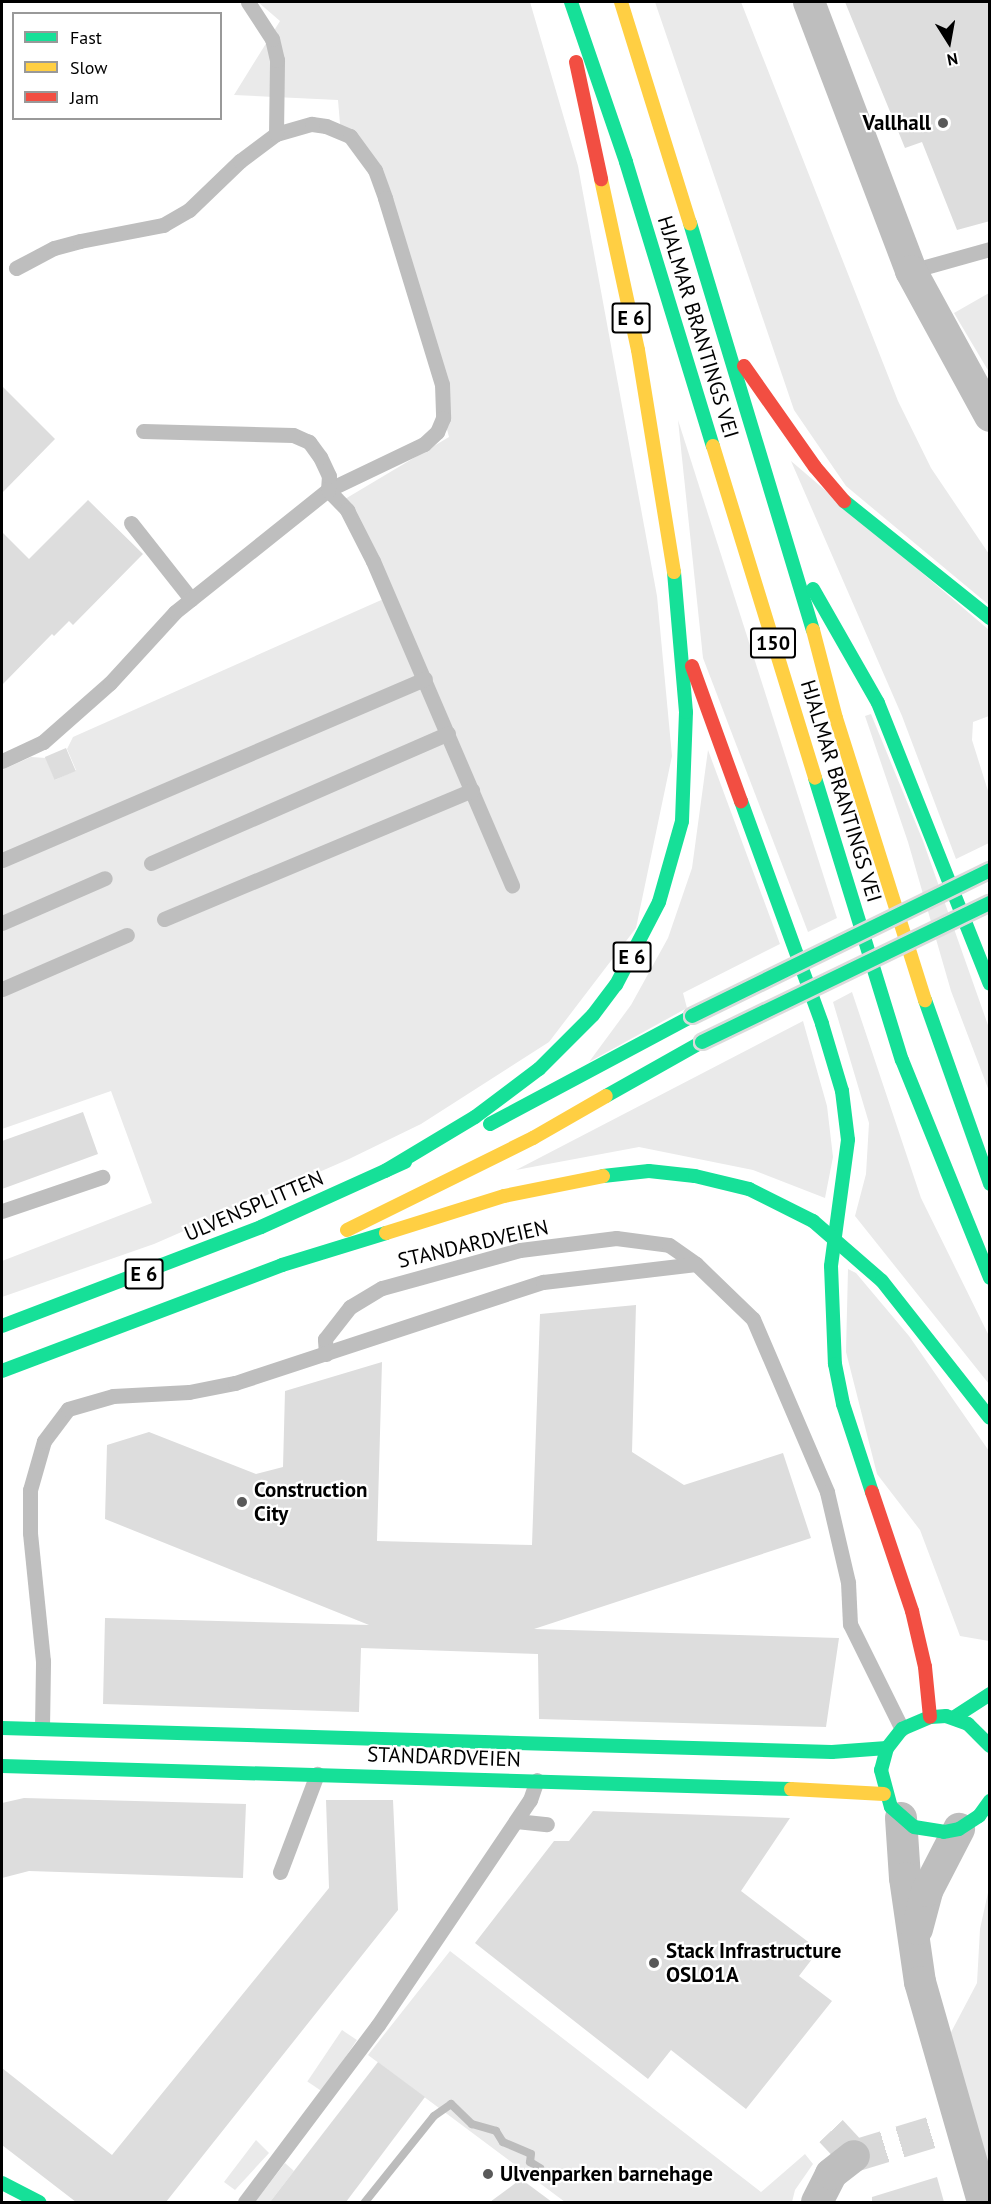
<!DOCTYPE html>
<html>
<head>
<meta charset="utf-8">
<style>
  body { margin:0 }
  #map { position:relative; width:991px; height:2204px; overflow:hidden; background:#fff; font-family:"PT Sans",sans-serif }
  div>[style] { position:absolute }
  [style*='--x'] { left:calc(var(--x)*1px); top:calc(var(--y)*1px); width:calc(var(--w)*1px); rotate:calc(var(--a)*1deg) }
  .green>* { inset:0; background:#eaeaea; transform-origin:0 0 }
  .stream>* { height:8px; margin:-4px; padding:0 4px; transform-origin:4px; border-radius:4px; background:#bcbcbc }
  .building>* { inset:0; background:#ddd; transform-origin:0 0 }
  .street-tunnel>* { height:32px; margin-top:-16px; transform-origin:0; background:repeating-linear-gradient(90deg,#d9d9d9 0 32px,transparent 0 48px) }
  .lane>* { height:15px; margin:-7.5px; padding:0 7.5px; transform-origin:7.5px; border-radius:7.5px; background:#bebebe }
  .street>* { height:32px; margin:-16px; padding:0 16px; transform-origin:16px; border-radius:16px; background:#bebebe }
  .fast>* { height:14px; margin:-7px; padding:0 7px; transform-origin:7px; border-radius:7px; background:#16e098 }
  .slow>* { height:14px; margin:-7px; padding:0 7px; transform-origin:7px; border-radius:7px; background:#ffcf43 }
  .jam>* { height:14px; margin:-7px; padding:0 7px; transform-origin:7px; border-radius:7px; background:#f24e42 }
  .bridges { filter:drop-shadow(2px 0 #dbdbdb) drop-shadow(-2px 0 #dbdbdb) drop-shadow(0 2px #dbdbdb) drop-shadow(0 -2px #dbdbdb) }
  .fast-bridge>* { height:14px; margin:-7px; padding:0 7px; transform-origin:7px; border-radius:7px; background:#16e098 }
  .dots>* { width:16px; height:16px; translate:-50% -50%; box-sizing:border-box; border:3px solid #fff; border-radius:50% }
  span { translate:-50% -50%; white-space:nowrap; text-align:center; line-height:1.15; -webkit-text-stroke:4.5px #fff; paint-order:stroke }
  .shield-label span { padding:2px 4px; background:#fff; border:2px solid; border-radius:4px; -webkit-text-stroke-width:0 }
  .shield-label { font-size:20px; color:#000; font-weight:700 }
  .poi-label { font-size:21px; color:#000; font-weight:700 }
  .right { translate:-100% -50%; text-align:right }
  .left { translate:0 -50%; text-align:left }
  .street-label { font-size:21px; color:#000 }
  .frame { position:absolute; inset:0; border:3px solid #000; pointer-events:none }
  .legend { position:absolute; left:12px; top:12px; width:210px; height:108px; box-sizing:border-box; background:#fff; border:2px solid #999; margin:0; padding:8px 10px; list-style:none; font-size:18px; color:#000 }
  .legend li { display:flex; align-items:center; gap:12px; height:30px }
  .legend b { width:30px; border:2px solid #999 }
  .north { position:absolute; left:919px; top:12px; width:60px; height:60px; -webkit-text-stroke:4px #fff; paint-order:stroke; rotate:169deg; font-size:16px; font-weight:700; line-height:24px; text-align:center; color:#000 }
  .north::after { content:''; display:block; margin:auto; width:21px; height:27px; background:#000; clip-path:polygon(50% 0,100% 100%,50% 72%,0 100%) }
</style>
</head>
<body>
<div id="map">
  <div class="green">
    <div style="clip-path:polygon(258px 2px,530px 2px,578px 166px,657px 596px,672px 756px,636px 928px,549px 1042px,421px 1124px,349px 1159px,154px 1244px,2px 1297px,2px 1261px,152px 1203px,111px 1091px,2px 1129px,2px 770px,31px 757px,46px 758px,55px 780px,76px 770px,67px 749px,73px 737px,388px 597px,345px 499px,449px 437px,381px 171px,340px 124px,338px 100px,234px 95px,280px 21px)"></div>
    <div style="clip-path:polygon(655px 2px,741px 2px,898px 401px,931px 468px,989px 554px,989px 605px,846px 486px,794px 410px)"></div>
    <div style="clip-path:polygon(989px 293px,989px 372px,954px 313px)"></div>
    <div style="clip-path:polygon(678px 420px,837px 918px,808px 932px,703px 658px)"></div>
    <div style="clip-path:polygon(791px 461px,989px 630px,989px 716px,973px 722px,972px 740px,989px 794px,989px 843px,956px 859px,902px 716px)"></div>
    <div style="clip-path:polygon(871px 714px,923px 841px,989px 1028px,989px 1091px,951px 991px,908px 842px,865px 716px)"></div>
    <div style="clip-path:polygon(708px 750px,780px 944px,683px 993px,687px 1008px,589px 1062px,631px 1005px,668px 938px,692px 868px)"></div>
    <div style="clip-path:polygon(852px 992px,921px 1198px,989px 1336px,989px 1384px,855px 1216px,866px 1174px,869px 1123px,833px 1002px)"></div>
    <div style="clip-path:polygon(803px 1021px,827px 1106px,833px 1157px,825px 1198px,753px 1170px,639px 1147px,516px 1170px)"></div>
    <div style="clip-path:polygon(848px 1269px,856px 1273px,909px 1336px,989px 1451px,989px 1641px,960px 1636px,920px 1530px,877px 1474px,846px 1352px)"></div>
    <div style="clip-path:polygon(989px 1888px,989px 2170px,948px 2038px,977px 1983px,980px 1929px)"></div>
    <div style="clip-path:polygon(450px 1951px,761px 2192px,805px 2154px,813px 2164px,795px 2190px,792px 2202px,565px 2202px,368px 2055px)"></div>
    <div style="left:342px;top:2030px;width:18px;height:62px;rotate:34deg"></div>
    <div style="clip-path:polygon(256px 2140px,269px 2153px,235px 2190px,224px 2182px)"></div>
    <div style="clip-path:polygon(285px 2163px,294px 2171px,270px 2202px,255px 2202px)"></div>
  </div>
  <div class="stream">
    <div style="--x:365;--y:2202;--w:110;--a:-51.3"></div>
    <div style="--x:434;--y:2116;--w:21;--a:-35"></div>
    <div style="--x:451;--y:2104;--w:29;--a:44"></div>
    <div style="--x:472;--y:2124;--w:25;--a:16"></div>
    <div style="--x:496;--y:2131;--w:13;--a:58"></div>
    <div style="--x:503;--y:2142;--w:30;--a:23"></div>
    <div style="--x:531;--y:2154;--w:8;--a:97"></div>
    <div style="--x:530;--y:2162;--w:12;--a:31"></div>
  </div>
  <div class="building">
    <div style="clip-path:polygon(845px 2px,990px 2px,990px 221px,957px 230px,922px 142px,905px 148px)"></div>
    <div style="clip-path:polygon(2px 386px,55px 439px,2px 493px)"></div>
    <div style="clip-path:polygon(88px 500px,143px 554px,73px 625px,69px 621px,54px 636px,52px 634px,2px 685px,2px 532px,29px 559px)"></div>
    <div style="left:66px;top:748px;width:25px;height:23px;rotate:67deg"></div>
    <div style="clip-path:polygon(83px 1112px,98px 1154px,2px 1189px,2px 1141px)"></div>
    <div style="clip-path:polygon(636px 1305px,632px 1452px,684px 1485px,783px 1453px,811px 1538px,534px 1629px,839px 1638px,826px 1727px,539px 1719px,538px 1654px,361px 1648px,359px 1712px,103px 1704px,105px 1618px,369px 1625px,105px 1519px,107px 1445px,149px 1432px,256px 1474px,283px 1467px,285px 1391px,382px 1362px,377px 1541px,532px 1545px,540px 1314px)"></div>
    <div style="clip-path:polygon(24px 1798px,246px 1804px,243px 1878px,29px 1871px,2px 1878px,2px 1803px)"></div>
    <div style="clip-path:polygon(326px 1800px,393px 1800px,398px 1910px,166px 2202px,76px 2202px,2px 2145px,2px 2068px,112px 2155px,329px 1888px)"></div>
    <div style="clip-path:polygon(593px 1811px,790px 1818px,741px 1891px,819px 1950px,799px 1976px,832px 2001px,746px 2109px,671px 2050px,648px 2079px,475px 1943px,554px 1841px,569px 1841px)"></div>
    <div style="clip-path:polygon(378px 2062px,425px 2097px,346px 2202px,270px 2202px)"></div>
    <div style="clip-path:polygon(937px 2177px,944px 2202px,872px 2202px,872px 2197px)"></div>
    <div style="clip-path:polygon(521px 2179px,552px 2202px,490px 2202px)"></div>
  </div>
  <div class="street-tunnel">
    <div style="--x:831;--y:2131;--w:34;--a:47"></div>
    <div style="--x:854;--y:2156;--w:110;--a:-16.9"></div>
  </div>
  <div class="lane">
    <div style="--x:276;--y:134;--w:37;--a:-16"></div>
    <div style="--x:312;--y:124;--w:14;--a:8"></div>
    <div style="--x:326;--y:126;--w:26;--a:23"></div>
    <div style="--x:350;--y:136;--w:42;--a:53.7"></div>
    <div style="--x:375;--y:170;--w:30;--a:70"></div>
    <div style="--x:385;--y:198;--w:195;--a:73"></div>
    <div style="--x:442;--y:384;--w:34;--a:88"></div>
    <div style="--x:443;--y:418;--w:15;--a:113"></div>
    <div style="--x:437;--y:432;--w:18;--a:137"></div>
    <div style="--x:424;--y:444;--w:106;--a:154.4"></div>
    <div style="--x:328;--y:490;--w:28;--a:46"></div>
    <div style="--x:347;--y:510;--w:57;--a:63"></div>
    <div style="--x:373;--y:561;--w:353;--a:66.8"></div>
    <div style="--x:16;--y:268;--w:43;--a:-27.8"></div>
    <div style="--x:54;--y:248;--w:27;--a:-15"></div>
    <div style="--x:80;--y:241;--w:85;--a:-10.9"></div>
    <div style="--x:163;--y:225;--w:30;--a:-30"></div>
    <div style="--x:189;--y:210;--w:71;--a:-43.9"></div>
    <div style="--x:240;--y:161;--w:45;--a:-36.9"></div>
    <div style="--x:276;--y:134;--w:74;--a:-89.2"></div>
    <div style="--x:277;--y:60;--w:22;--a:-103"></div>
    <div style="--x:272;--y:39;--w:44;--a:-123"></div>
    <div style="--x:911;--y:271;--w:82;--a:-15.6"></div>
    <div style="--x:131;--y:523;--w:97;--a:51.7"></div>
    <div style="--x:2;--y:761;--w:45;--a:-24.9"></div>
    <div style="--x:43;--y:742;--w:89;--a:-41.4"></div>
    <div style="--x:110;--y:683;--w:96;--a:-47.5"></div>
    <div style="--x:175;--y:612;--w:196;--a:-38.6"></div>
    <div style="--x:328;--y:490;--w:14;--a:-86"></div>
    <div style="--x:329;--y:476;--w:21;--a:-115"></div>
    <div style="--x:320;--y:457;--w:19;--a:-126"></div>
    <div style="--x:309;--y:442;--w:17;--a:-156"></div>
    <div style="--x:293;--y:435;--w:150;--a:-178.5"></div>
    <div style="--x:2;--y:860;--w:460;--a:-23.2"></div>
    <div style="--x:151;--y:863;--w:324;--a:-23.6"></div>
    <div style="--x:164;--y:919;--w:334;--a:-22.7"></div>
    <div style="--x:2;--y:923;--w:112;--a:-23.6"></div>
    <div style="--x:2;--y:989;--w:136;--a:-23.4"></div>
    <div style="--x:2;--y:1211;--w:106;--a:-18.8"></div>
    <div style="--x:326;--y:1354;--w:15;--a:-94"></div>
    <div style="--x:325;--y:1339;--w:41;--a:-52"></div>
    <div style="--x:350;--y:1307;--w:37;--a:-31"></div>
    <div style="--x:382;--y:1288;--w:143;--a:-15.4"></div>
    <div style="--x:520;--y:1250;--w:97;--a:-7.1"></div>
    <div style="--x:616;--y:1238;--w:53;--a:7.5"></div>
    <div style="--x:669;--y:1245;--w:33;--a:35"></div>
    <div style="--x:696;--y:1264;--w:79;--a:44"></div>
    <div style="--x:753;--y:1319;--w:188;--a:66.8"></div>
    <div style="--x:827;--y:1492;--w:92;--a:76.9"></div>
    <div style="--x:848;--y:1582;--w:42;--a:87.3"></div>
    <div style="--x:850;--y:1624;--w:117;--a:63.7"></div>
    <div style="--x:42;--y:1728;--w:67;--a:-89.1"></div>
    <div style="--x:43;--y:1661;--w:129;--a:-95.8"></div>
    <div style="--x:30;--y:1533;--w:43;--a:-90"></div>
    <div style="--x:30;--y:1490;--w:51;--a:-74.1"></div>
    <div style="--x:44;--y:1441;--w:40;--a:-53"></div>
    <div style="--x:68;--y:1409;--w:47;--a:-16.1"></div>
    <div style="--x:113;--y:1396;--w:76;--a:-3"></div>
    <div style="--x:189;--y:1392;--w:47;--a:-11.1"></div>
    <div style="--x:235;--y:1383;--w:324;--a:-18.2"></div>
    <div style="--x:543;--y:1282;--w:154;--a:-6.7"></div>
    <div style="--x:516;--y:1821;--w:31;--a:6"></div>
    <div style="--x:280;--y:1872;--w:105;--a:-69.3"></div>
    <div style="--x:245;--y:2202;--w:221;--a:-53.1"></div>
    <div style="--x:378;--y:2025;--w:272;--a:-56"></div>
    <div style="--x:530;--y:1800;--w:21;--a:-71"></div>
  </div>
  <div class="street">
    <div style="--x:809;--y:2;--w:288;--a:69.2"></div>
    <div style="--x:911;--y:271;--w:165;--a:61.4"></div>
    <div style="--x:901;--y:1818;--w:60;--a:86.2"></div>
    <div style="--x:905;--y:1878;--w:105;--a:81.8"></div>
    <div style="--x:920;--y:1982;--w:229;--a:74"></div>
    <div style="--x:917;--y:1929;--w:39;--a:-75"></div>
    <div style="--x:927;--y:1891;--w:70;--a:-62.7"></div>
    <div style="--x:817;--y:2202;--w:31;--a:-63"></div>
    <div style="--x:831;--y:2174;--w:29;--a:-38"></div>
  </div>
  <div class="fast">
    <div style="--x:571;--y:2;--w:169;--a:71"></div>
    <div style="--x:626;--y:162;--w:297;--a:73"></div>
    <div style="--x:690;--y:223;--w:425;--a:73.2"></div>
    <div style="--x:844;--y:501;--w:187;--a:38.7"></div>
    <div style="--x:813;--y:589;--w:131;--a:60.3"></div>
    <div style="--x:878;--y:703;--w:302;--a:68.3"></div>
    <div style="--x:815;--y:778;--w:295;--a:72.9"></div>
    <div style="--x:902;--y:1060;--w:235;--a:68"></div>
    <div style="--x:741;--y:801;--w:237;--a:70"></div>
    <div style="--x:822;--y:1024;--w:70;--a:73.4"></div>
    <div style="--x:842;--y:1091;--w:49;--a:83"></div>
    <div style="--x:848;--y:1140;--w:127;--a:97.7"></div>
    <div style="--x:831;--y:1266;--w:98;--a:87.7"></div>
    <div style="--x:835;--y:1364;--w:41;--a:78.7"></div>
    <div style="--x:843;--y:1404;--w:93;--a:71.8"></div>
    <div style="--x:925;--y:1000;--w:195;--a:70.5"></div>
    <div style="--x:606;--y:1096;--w:110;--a:-29.4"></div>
    <div style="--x:490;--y:1124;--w:229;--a:-28.1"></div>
    <div style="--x:385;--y:1171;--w:105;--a:-31"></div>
    <div style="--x:475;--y:1117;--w:80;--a:-36.9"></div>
    <div style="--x:539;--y:1069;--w:76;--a:-45"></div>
    <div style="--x:593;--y:1015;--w:38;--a:-53"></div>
    <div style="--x:616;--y:985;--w:93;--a:-62.6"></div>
    <div style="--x:659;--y:902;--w:84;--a:-74.1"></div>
    <div style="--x:682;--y:821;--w:109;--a:-87.9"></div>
    <div style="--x:686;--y:712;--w:141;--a:-94.9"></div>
    <div style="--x:603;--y:1176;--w:46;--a:-6.2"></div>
    <div style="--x:649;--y:1171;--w:46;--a:6.2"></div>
    <div style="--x:695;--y:1176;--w:56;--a:13.5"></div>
    <div style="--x:749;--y:1189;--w:72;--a:26.6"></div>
    <div style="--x:813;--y:1221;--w:91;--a:41"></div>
    <div style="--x:882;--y:1281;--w:174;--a:51.8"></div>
    <div style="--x:2;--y:1326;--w:277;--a:-20.9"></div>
    <div style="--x:261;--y:1227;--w:158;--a:-24.3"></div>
    <div style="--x:2;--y:1371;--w:299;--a:-20.7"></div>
    <div style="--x:282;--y:1265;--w:109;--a:-17.1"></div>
    <div style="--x:953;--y:1718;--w:44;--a:-33"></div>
    <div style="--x:2;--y:1728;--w:830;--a:1.66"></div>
    <div style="--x:832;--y:1752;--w:55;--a:-4.2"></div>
    <div style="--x:990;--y:1746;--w:31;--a:-135"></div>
    <div style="--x:968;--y:1724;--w:23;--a:-160"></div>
    <div style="--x:946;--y:1716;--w:16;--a:176"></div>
    <div style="--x:930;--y:1717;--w:30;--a:157"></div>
    <div style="--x:902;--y:1729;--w:24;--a:128"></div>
    <div style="--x:887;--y:1748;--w:23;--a:105"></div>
    <div style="--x:881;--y:1770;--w:38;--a:75"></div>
    <div style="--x:891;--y:1807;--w:30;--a:41"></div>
    <div style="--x:914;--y:1827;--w:30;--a:9"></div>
    <div style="--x:944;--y:1832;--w:15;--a:-11"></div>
    <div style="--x:959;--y:1829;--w:24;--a:-33"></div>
    <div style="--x:979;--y:1816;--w:19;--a:-54"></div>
    <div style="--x:2;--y:1766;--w:789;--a:1.67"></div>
    <div style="--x:2;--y:2183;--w:42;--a:27.2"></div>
  </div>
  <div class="slow">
    <div style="--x:621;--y:2;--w:232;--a:72.7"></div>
    <div style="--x:601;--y:179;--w:175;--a:77.8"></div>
    <div style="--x:638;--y:350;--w:225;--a:80.8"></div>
    <div style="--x:713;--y:446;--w:347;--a:72.9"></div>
    <div style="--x:813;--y:630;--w:91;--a:75.4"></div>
    <div style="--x:836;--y:718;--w:296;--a:72.5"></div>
    <div style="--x:347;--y:1230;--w:208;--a:-26.3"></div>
    <div style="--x:533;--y:1138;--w:84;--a:-29.9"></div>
    <div style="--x:386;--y:1233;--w:124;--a:-17.4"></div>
    <div style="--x:504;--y:1196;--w:101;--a:-11.4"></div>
    <div style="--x:791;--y:1789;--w:93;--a:3.1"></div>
  </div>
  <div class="jam">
    <div style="--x:576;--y:62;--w:120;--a:77.9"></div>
    <div style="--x:744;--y:366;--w:123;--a:54.9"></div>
    <div style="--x:815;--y:467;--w:45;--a:49.5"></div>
    <div style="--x:692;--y:666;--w:144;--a:70.1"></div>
    <div style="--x:872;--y:1492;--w:126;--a:71.4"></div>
    <div style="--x:912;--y:1611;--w:57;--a:76.9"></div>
    <div style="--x:925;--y:1667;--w:50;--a:84.3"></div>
  </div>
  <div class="bridges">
    <div class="fast-bridge">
      <div style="--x:692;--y:1016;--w:332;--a:-26.1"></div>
      <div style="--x:702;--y:1042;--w:320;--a:-25.8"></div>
    </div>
  </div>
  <div class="dots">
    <div style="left:943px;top:123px;background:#595959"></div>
    <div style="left:242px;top:1502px;background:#595959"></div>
    <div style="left:654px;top:1963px;background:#595959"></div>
    <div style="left:488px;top:2174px;background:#595959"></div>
  </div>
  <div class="shield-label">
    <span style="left:631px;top:318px">E 6</span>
    <span style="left:773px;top:643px">150</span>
    <span style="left:632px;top:957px">E 6</span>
    <span style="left:144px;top:1274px">E 6</span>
  </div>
  <div class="poi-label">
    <span class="right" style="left:931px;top:123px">Vallhall</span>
    <span class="left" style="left:254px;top:1502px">Construction<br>City</span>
    <span class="left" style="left:666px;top:1963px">Stack Infrastructure<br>OSLO1A</span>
    <span class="left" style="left:500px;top:2174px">Ulvenparken barnehage</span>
  </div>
  <div class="street-label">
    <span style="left:698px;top:327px;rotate:73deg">HJALMAR BRANTINGS VEI</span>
    <span style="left:841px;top:791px;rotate:73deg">HJALMAR BRANTINGS VEI</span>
    <span style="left:254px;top:1206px;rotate:-23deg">ULVENSPLITTEN</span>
    <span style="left:473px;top:1244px;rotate:-13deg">STANDARDVEIEN</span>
    <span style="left:444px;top:1757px;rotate:2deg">STANDARDVEIEN</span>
  </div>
  <div class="frame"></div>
  <ul class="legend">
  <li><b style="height:8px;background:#16e098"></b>Fast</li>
  <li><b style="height:8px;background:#ffcf43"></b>Slow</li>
  <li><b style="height:8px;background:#f24e42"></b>Jam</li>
  </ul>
  <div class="north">N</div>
</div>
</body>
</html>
